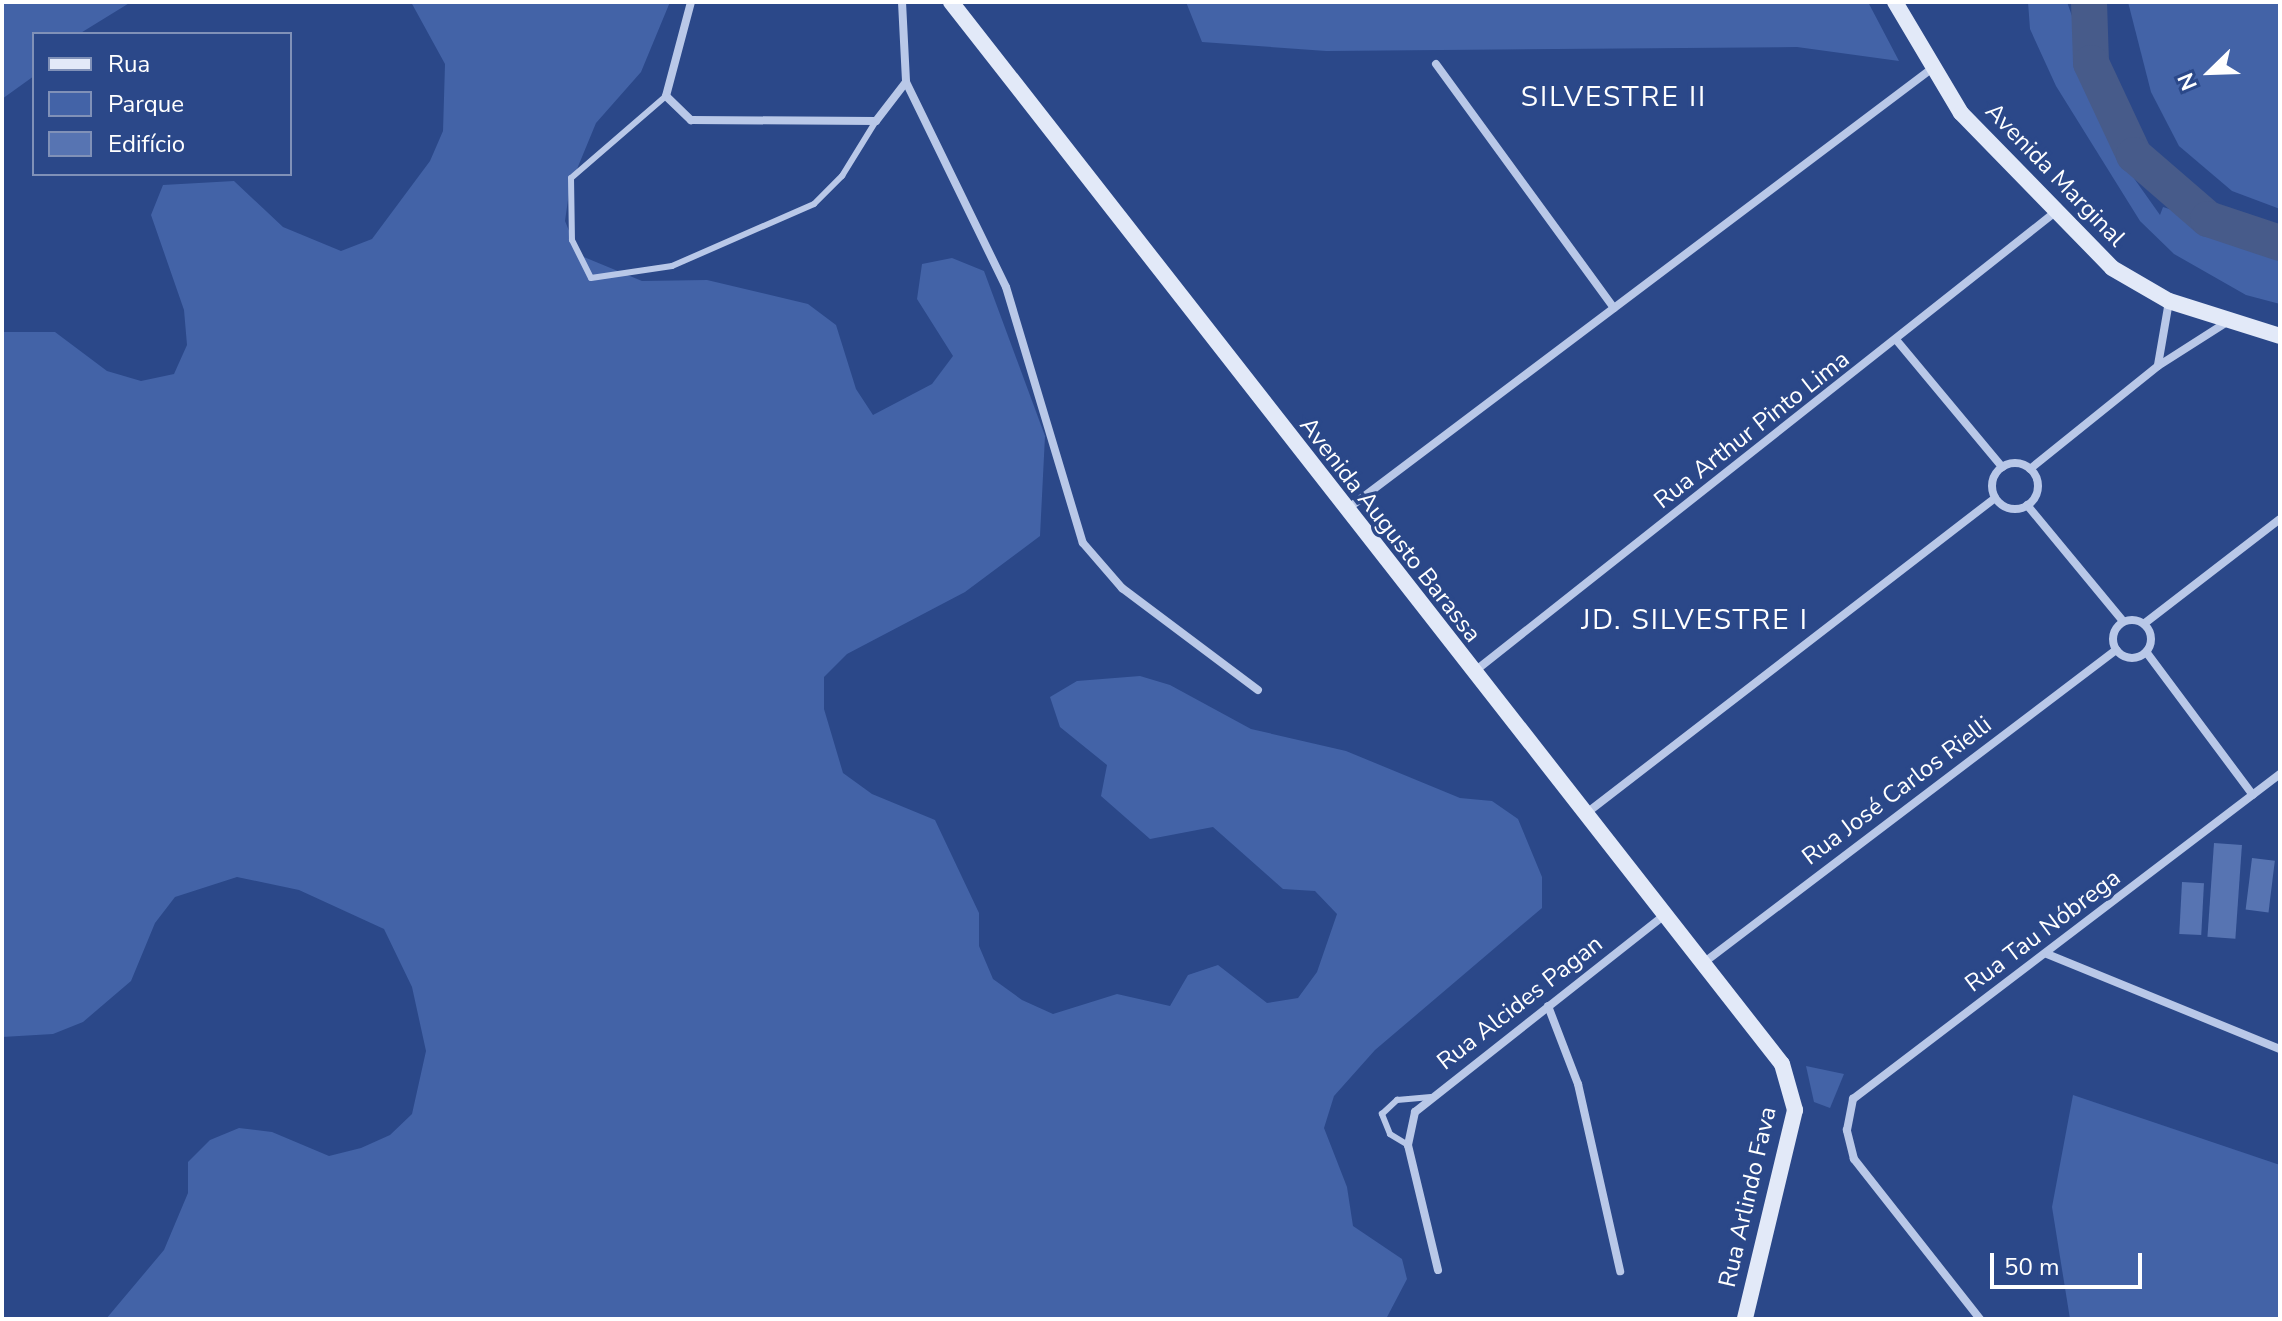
<!DOCTYPE html>
<html>
<head>
<meta charset="utf-8">
<style>
  body { margin:0 }
  #map { position:relative; width:2282px; height:1321px; overflow:hidden; background:#2b4889; font-family:"Nunito Sans",sans-serif }
  div>[style] { position:absolute }
  [style*='--x'] { left:calc(var(--x)*1px); top:calc(var(--y)*1px); width:calc(var(--w)*1px); rotate:calc(var(--a)*1deg) }
  .green>* { inset:0; background:#4363a7 }
  .river>* { height:36px; margin:-18px; padding:0 18px; transform-origin:18px; border-radius:18px; background:#475b8a }
  .building>* { inset:0; background:#5774b2; transform-origin:0 0 }
  .lane>* { height:6px; margin:-3px; padding:0 3px; transform-origin:3px; border-radius:3px; background:#b9c8e8 }
  .street>* { height:8px; margin:-4px; padding:0 4px; transform-origin:4px; border-radius:4px; background:#b9c8e8 }
  .street>.ring { margin:-4px; padding:0; box-sizing:content-box; background:none; border:8px solid #b9c8e8; border-radius:50% }
  .secondary>* { height:16px; margin:-8px; padding:0 8px; transform-origin:8px; border-radius:8px; background:#e2e9f8 }
  span { translate:-50% -50%; white-space:nowrap; text-align:center; line-height:1.15; -webkit-text-stroke:7px #2b4889; paint-order:stroke }
  .street-label { font-size:24px; color:#fff }
  .quarter-label { font-size:28px; color:#fff; letter-spacing:2px }
  .frame { position:absolute; inset:0; border:4px solid #fff; pointer-events:none }
  .legend { position:absolute; left:32px; top:32px; width:260px; height:144px; box-sizing:border-box; background:#2b4889; border:2px solid #8091b8; margin:0; padding:10px 14px; list-style:none; font-size:24px; color:#fff }
  .legend li { display:flex; align-items:center; gap:16px; height:40px }
  .legend b { width:40px; border:2px solid #8091b8 }
  .north { position:absolute; left:2170px; top:32px; width:80px; height:80px; -webkit-text-stroke:6px #2b4889; paint-order:stroke; rotate:247deg; font-size:22px; font-weight:700; line-height:32px; text-align:center; color:#fff }
  .north::after { content:''; display:block; margin:auto; width:28px; height:36px; background:#fff; clip-path:polygon(50% 0,100% 100%,50% 72%,0 100%) }
  .scale { position:absolute; left:1990px; top:1253px; width:152px; height:36px; box-sizing:border-box; border:4px solid #fff; border-top:0; padding-left:10px; font-size:24px; line-height:28px; white-space:nowrap; color:#fff; -webkit-text-stroke:6px #2b4889; paint-order:stroke }
</style>
</head>
<body>
<div id="map">
  <div class="green">
    <div style="clip-path:polygon(2px 2px,131px 2px,79px 34px,34px 34px,34px 76px,2px 99px)"></div>
    <div style="clip-path:polygon(411px 2px,670px 2px,641px 72px,596px 123px,570px 186px,565px 221px,579px 255px,642px 281px,707px 280px,808px 304px,836px 325px,856px 389px,873px 415px,932px 384px,953px 356px,917px 299px,922px 264px,952px 258px,984px 271px,1045px 436px,1040px 536px,965px 592px,847px 654px,824px 677px,824px 709px,843px 773px,872px 794px,935px 820px,979px 913px,979px 946px,993px 979px,1022px 1000px,1053px 1014px,1117px 994px,1170px 1006px,1188px 975px,1218px 965px,1267px 1003px,1298px 998px,1317px 972px,1337px 914px,1315px 891px,1283px 889px,1213px 827px,1150px 839px,1101px 796px,1107px 765px,1060px 727px,1050px 697px,1077px 681px,1140px 676px,1170px 685px,1251px 729px,1346px 751px,1460px 798px,1492px 801px,1518px 819px,1542px 877px,1542px 908px,1375px 1050px,1334px 1096px,1324px 1128px,1347px 1187px,1353px 1226px,1402px 1259px,1407px 1279px,1386px 1319px,106px 1319px,164px 1250px,188px 1193px,188px 1162px,210px 1140px,239px 1128px,272px 1132px,329px 1156px,361px 1148px,390px 1135px,412px 1114px,426px 1051px,412px 987px,384px 929px,299px 890px,237px 877px,175px 897px,155px 923px,131px 981px,83px 1022px,53px 1034px,2px 1037px,2px 332px,55px 332px,107px 371px,141px 381px,174px 374px,187px 345px,184px 310px,151px 215px,163px 185px,234px 181px,283px 227px,341px 251px,372px 239px,430px 161px,443px 131px,445px 64px)"></div>
    <div style="clip-path:polygon(1186px 2px,1868px 2px,1899px 61px,1797px 47px,1326px 51px,1202px 42px)"></div>
    <div style="clip-path:polygon(2028px 2px,2067px 2px,2126px 167px,2160px 215px,2163px 207px,2280px 244px,2280px 304px,2246px 295px,2174px 254px,2140px 221px,2056px 86px,2030px 29px)"></div>
    <div style="clip-path:polygon(2128px 2px,2280px 2px,2280px 209px,2232px 191px,2179px 146px,2151px 92px)"></div>
    <div style="clip-path:polygon(1806px 1066px,1844px 1074px,1830px 1108px,1814px 1102px)"></div>
    <div style="clip-path:polygon(2073px 1095px,2280px 1165px,2280px 1319px,2070px 1319px,2052px 1207px)"></div>
  </div>
  <div class="river">
    <div style="--x:2089;--y:2;--w:61;--a:88.1"></div>
    <div style="--x:2091;--y:63;--w:102;--a:64.9"></div>
    <div style="--x:2134;--y:155;--w:98;--a:40.9"></div>
    <div style="--x:2208;--y:219;--w:76;--a:18.4"></div>
  </div>
  <div class="building">
    <div style="left:2214px;top:843px;width:28px;height:94px;rotate:4deg"></div>
    <div style="left:2252px;top:858px;width:23px;height:52px;rotate:7deg"></div>
    <div style="left:2182px;top:882px;width:22px;height:52px;rotate:3deg"></div>
  </div>
  <div class="lane">
    <div style="--x:666;--y:96;--w:125;--a:139.2"></div>
    <div style="--x:571;--y:178;--w:62;--a:89.1"></div>
    <div style="--x:572;--y:240;--w:42;--a:63.4"></div>
    <div style="--x:591;--y:278;--w:82;--a:-8.4"></div>
    <div style="--x:672;--y:266;--w:155;--a:-23.6"></div>
    <div style="--x:814;--y:204;--w:40;--a:-45"></div>
    <div style="--x:842;--y:176;--w:65;--a:-58.3"></div>
    <div style="--x:1408;--y:1145;--w:21;--a:-149"></div>
    <div style="--x:1390;--y:1134;--w:22;--a:-112"></div>
    <div style="--x:1382;--y:1114;--w:21;--a:-43"></div>
    <div style="--x:1397;--y:1100;--w:34;--a:-5"></div>
  </div>
  <div class="street">
    <div style="--x:691;--y:2;--w:97;--a:104.9"></div>
    <div style="--x:666;--y:96;--w:35;--a:44"></div>
    <div style="--x:691;--y:120;--w:185;--a:0.3"></div>
    <div style="--x:876;--y:121;--w:49;--a:-52.4"></div>
    <div style="--x:902;--y:2;--w:80;--a:87.1"></div>
    <div style="--x:906;--y:82;--w:228;--a:64"></div>
    <div style="--x:1006;--y:287;--w:267;--a:73.3"></div>
    <div style="--x:1083;--y:543;--w:60;--a:49.1"></div>
    <div style="--x:1122;--y:588;--w:170;--a:36.9"></div>
    <div style="--x:1436;--y:64;--w:302;--a:53.9"></div>
    <div style="--x:1898;--y:342;--w:163;--a:50.2"></div>
    <div style="--x:2158;--y:365;--w:65;--a:-80.2"></div>
    <div class="ring" style="left:1992px;top:463px;width:38px;height:38px"></div>
    <div style="--x:2030;--y:469;--w:164;--a:-38.8"></div>
    <div style="--x:2158;--y:366;--w:82;--a:-32.5"></div>
    <div style="--x:2027;--y:505;--w:151;--a:50.4"></div>
    <div style="--x:1346;--y:510;--w:731;--a:-37"></div>
    <div class="ring" style="left:2113px;top:620px;width:30px;height:30px"></div>
    <div style="--x:2145;--y:623;--w:170;--a:-37.6"></div>
    <div style="--x:2147;--y:653;--w:177;--a:53.3"></div>
    <div style="--x:1475;--y:671;--w:738;--a:-38.34"></div>
    <div style="--x:1584;--y:815;--w:519;--a:-37.64"></div>
    <div style="--x:2047;--y:954;--w:252;--a:22.2"></div>
    <div style="--x:1702;--y:964;--w:520;--a:-37.18"></div>
    <div style="--x:1548;--y:1006;--w:84;--a:69"></div>
    <div style="--x:1578;--y:1084;--w:192;--a:77.3"></div>
    <div style="--x:1438;--y:1270;--w:129;--a:-103.5"></div>
    <div style="--x:1408;--y:1145;--w:34;--a:-78"></div>
    <div style="--x:1415;--y:1112;--w:315;--a:-38.3"></div>
    <div style="--x:1980;--y:1319;--w:204;--a:-128.2"></div>
    <div style="--x:1854;--y:1159;--w:30;--a:-104"></div>
    <div style="--x:1847;--y:1130;--w:32;--a:-79"></div>
    <div style="--x:1853;--y:1099;--w:537;--a:-37.28"></div>
  </div>
  <div class="secondary">
    <div style="--x:951;--y:2;--w:1348;--a:51.96"></div>
    <div style="--x:1782;--y:1064;--w:48;--a:74.2"></div>
    <div style="--x:1795;--y:1110;--w:215;--a:103.5"></div>
    <div style="--x:1895;--y:2;--w:129;--a:59.3"></div>
    <div style="--x:1961;--y:113;--w:216;--a:45.7"></div>
    <div style="--x:2112;--y:268;--w:66;--a:30.1"></div>
    <div style="--x:2169;--y:301;--w:116;--a:17.5"></div>
  </div>
  <div class="street-label">
    <span style="left:2055px;top:175px;rotate:46deg">Avenida Marginal</span>
    <span style="left:1752px;top:430px;rotate:-38deg">Rua Arthur Pinto Lima</span>
    <span style="left:1390px;top:530px;rotate:52deg">Avenida Augusto Barassa</span>
    <span style="left:1897px;top:791px;rotate:-37deg">Rua José Carlos Rielli</span>
    <span style="left:2043px;top:931px;rotate:-37deg">Rua Tau Nóbrega</span>
    <span style="left:1520px;top:1003px;rotate:-38deg">Rua Alcides Pagan</span>
    <span style="left:1748px;top:1197px;rotate:-77deg">Rua Arlindo Fava</span>
  </div>
  <div class="quarter-label">
    <span style="left:1614px;top:97px">SILVESTRE II</span>
    <span style="left:1695px;top:620px">JD. SILVESTRE I</span>
  </div>
  <div class="frame"></div>
  <ul class="legend">
  <li><b style="height:10px;background:#e2e9f8"></b>Rua</li>
  <li><b style="height:22px;background:#4363a7"></b>Parque</li>
  <li><b style="height:22px;background:#5774b2"></b>Edifício</li>
  </ul>
  <div class="north">N</div>
  <div class="scale">50 m</div>
</div>
</body>
</html>
